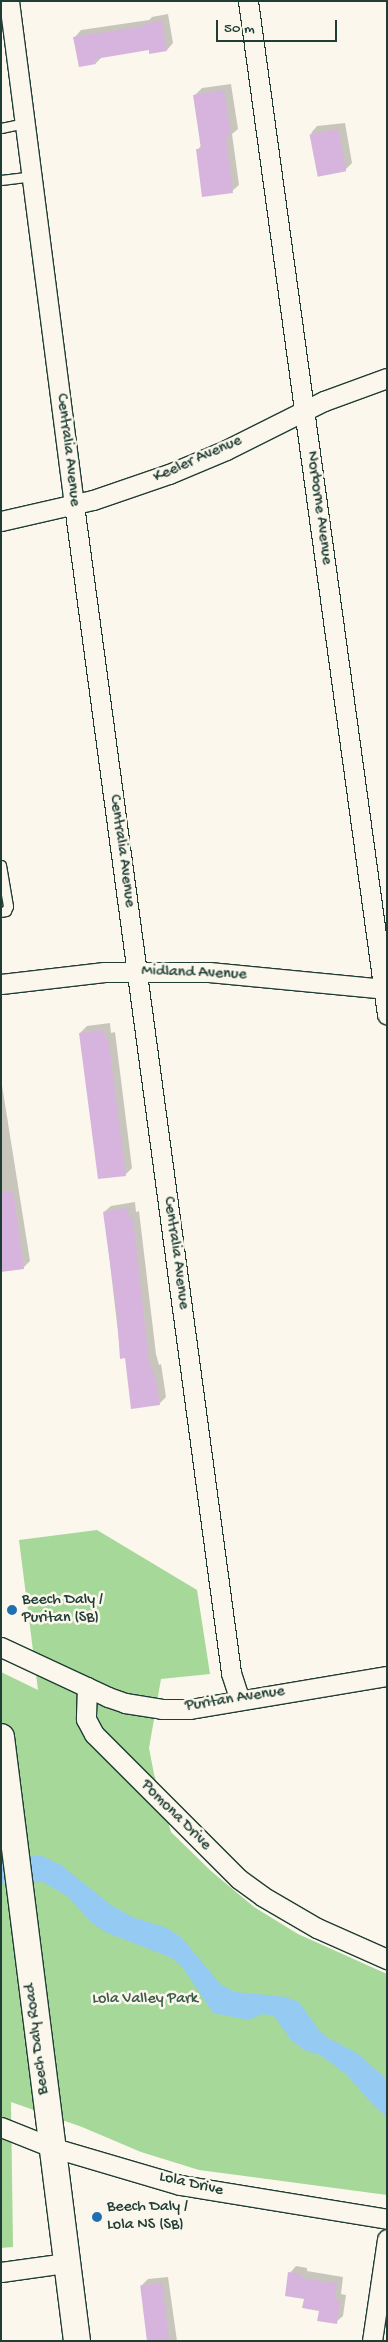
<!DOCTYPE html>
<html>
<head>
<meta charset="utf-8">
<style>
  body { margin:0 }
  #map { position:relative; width:388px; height:2342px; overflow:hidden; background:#fbf7ec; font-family:"Gochi Hand",sans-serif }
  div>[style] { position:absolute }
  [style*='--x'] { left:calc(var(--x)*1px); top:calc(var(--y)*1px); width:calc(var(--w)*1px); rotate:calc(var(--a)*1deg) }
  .green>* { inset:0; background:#a5d899 }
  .water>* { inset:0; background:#95cbf3 }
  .shadow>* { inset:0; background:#0003 }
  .building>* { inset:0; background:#d7b4de; transform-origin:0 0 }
  .roads { filter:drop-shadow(1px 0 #1f3d34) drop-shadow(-1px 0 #1f3d34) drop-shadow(0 1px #1f3d34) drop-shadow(0 -1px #1f3d34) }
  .service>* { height:9px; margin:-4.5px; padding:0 4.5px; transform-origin:4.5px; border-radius:4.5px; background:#fbf7ec }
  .minor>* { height:19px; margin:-9.5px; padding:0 9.5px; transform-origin:9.5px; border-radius:9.5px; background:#fbf7ec }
  .secondary>* { height:26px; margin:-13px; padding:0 13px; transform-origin:13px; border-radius:13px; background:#fbf7ec }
  .dots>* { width:14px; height:14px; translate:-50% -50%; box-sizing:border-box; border:2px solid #fbf7ec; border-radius:50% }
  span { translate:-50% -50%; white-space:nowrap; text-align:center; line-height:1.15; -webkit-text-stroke:5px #fbf7ec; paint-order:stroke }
  .street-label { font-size:16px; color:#1f3d34 }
  .poi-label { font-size:16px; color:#1f3d34 }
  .left { translate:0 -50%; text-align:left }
  .park-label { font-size:16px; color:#3a5c48 }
  .frame { position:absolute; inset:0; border:2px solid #1f3d34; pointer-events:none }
  .scale { position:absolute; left:216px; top:20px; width:121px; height:22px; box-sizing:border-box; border:2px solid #1f3d34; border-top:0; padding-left:6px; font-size:15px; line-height:18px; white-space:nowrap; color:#1f3d34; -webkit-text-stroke:4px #fbf7ec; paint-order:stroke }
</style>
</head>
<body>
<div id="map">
  <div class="green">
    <div style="clip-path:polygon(97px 1530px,197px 1590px,210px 1674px,161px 1679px,149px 1748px,154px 1774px,171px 1832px,211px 1871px,254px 1907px,298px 1934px,387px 1974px,387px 2195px,199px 2170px,141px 2152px,82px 2127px,11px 2102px,13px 2247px,1px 2248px,1px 1672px,38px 1690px,19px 1540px)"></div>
  </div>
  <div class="water">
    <div style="clip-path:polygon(1px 1855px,42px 1856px,61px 1865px,111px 1905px,132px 1917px,167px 1928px,182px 1938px,221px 1985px,236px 1992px,286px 1997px,299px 2002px,319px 2030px,328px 2038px,357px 2053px,384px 2077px,387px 2082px,387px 2117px,374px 2106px,347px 2075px,320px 2055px,304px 2050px,291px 2040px,274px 2016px,263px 2014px,248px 2020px,213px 2013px,183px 1968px,172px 1958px,105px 1932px,91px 1922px,67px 1896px,43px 1882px,1px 1884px)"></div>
  </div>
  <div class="shadow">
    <div style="clip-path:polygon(168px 14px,173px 43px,167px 50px,150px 49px,102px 57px,96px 63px,75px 37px,81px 30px,149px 20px,152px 17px)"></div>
    <div style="clip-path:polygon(231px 84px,238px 129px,232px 134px,239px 185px,232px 191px,197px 150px,202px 145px,195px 95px,202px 88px)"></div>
    <div style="clip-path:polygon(345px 123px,352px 163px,345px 170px,311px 133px,317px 126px)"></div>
    <div style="clip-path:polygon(110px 1023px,111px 1033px,115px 1032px,132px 1168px,125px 1175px,80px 1033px,87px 1026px)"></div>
    <div style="clip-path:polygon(1px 1079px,30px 1261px,23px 1268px,1px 1270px)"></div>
    <div style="clip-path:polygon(135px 1202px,136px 1212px,139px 1211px,156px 1354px,159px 1365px,161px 1364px,166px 1397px,159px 1404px,126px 1357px,121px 1358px,104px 1212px,111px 1206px)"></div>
    <div style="clip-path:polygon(296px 2266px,307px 2268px,307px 2271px,343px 2277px,341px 2294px,346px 2295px,343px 2316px,336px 2322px,305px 2298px,290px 2273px)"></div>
    <div style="clip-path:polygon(168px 2277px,177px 2341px,149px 2341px,141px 2286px,148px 2279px)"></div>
  </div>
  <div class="building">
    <div style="clip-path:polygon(162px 20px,167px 51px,149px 54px,149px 50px,95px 59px,96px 64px,79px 67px,73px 37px,145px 26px,144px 24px)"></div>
    <div style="clip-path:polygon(224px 90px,231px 136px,226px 137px,233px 193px,202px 197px,196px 149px,201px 149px,193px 95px)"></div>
    <div style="left:338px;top:129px;width:43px;height:29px;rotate:79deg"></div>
    <div style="clip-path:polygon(104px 1030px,105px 1039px,108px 1038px,126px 1176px,98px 1179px,79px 1033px)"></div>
    <div style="clip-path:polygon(13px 1191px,24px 1269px,1px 1272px,1px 1193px)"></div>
    <div style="clip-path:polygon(128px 1208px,129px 1218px,133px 1217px,149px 1362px,152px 1371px,154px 1371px,160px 1405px,131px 1409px,125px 1358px,120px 1359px,117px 1314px,103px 1212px)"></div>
    <div style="clip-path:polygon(288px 2272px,301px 2274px,301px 2278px,337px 2283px,335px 2300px,340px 2301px,337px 2324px,317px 2321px,319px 2311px,302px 2308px,304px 2299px,285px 2296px)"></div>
    <div style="left:162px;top:2283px;width:58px;height:22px;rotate:83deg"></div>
  </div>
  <div class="roads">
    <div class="service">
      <div style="--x:1;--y:128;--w:25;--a:-12"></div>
      <div style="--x:1;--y:180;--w:31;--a:-7"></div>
      <div style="--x:1;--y:865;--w:42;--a:80.3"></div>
      <div style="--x:8;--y:906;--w:5;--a:112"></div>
      <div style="--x:6;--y:911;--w:5;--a:169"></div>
    </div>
    <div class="minor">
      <div style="--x:9;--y:1;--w:508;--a:82.65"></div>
      <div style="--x:74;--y:505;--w:1179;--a:82.34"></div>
      <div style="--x:231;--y:1673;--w:28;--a:72"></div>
      <div style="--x:248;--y:1;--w:1023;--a:82.19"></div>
      <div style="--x:1;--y:521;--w:94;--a:-12.9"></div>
      <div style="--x:93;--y:500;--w:80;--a:-18.9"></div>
      <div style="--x:169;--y:474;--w:62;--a:-22.8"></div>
      <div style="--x:226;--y:450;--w:110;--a:-26.6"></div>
      <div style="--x:324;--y:401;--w:67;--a:-20.1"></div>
      <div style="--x:1;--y:984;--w:104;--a:-6.6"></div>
      <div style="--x:104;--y:972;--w:105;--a:0"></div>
      <div style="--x:209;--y:972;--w:179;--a:5.5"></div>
      <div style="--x:1;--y:1647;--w:118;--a:25"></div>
      <div style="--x:108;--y:1697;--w:18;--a:19"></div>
      <div style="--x:125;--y:1703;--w:36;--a:9"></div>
      <div style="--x:161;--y:1709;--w:29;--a:0"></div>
      <div style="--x:190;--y:1709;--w:200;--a:-9.5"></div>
      <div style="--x:87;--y:1687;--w:32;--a:92"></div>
      <div style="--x:86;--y:1719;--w:17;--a:62"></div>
      <div style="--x:94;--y:1734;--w:205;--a:45"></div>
      <div style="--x:239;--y:1879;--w:29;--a:36"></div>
      <div style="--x:262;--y:1896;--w:64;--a:30.2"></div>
      <div style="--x:317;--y:1928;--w:77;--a:23.9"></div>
      <div style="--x:1;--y:2127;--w:54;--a:21.8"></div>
      <div style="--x:51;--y:2147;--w:134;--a:16.4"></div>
      <div style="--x:180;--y:2185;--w:210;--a:9.3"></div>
      <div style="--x:1;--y:2272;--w:66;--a:-7.9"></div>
      <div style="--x:372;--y:2341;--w:103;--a:-81.6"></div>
    </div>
    <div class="secondary">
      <div style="--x:1;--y:1737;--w:609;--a:82.83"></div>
    </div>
  </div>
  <div class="dots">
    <div style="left:12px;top:1610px;background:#1f6fb2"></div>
    <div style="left:97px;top:2217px;background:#1f6fb2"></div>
  </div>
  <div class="street-label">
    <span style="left:67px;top:450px;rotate:83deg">Centralia Avenue</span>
    <span style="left:198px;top:460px;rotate:-24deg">Keeler Avenue</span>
    <span style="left:318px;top:508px;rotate:82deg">Norborne Avenue</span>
    <span style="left:121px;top:851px;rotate:82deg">Centralia Avenue</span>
    <span style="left:194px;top:974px;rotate:2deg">Midland Avenue</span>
    <span style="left:175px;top:1253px;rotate:82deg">Centralia Avenue</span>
    <span style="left:235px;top:1700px;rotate:-9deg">Puritan Avenue</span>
    <span style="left:175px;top:1816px;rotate:45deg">Pomona Drive</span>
    <span style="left:38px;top:2039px;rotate:-97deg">Beech Daly Road</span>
    <span style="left:191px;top:2185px;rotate:13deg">Lola Drive</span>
  </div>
  <div class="poi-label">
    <span class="left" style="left:22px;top:1610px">Beech Daly /<br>Puritan (SB)</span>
    <span class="left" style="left:107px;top:2217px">Beech Daly /<br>Lola NS (SB)</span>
  </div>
  <div class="park-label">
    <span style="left:145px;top:2000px">Lola Valley Park</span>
  </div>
  <div class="frame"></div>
  <div class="scale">50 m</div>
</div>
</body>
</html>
